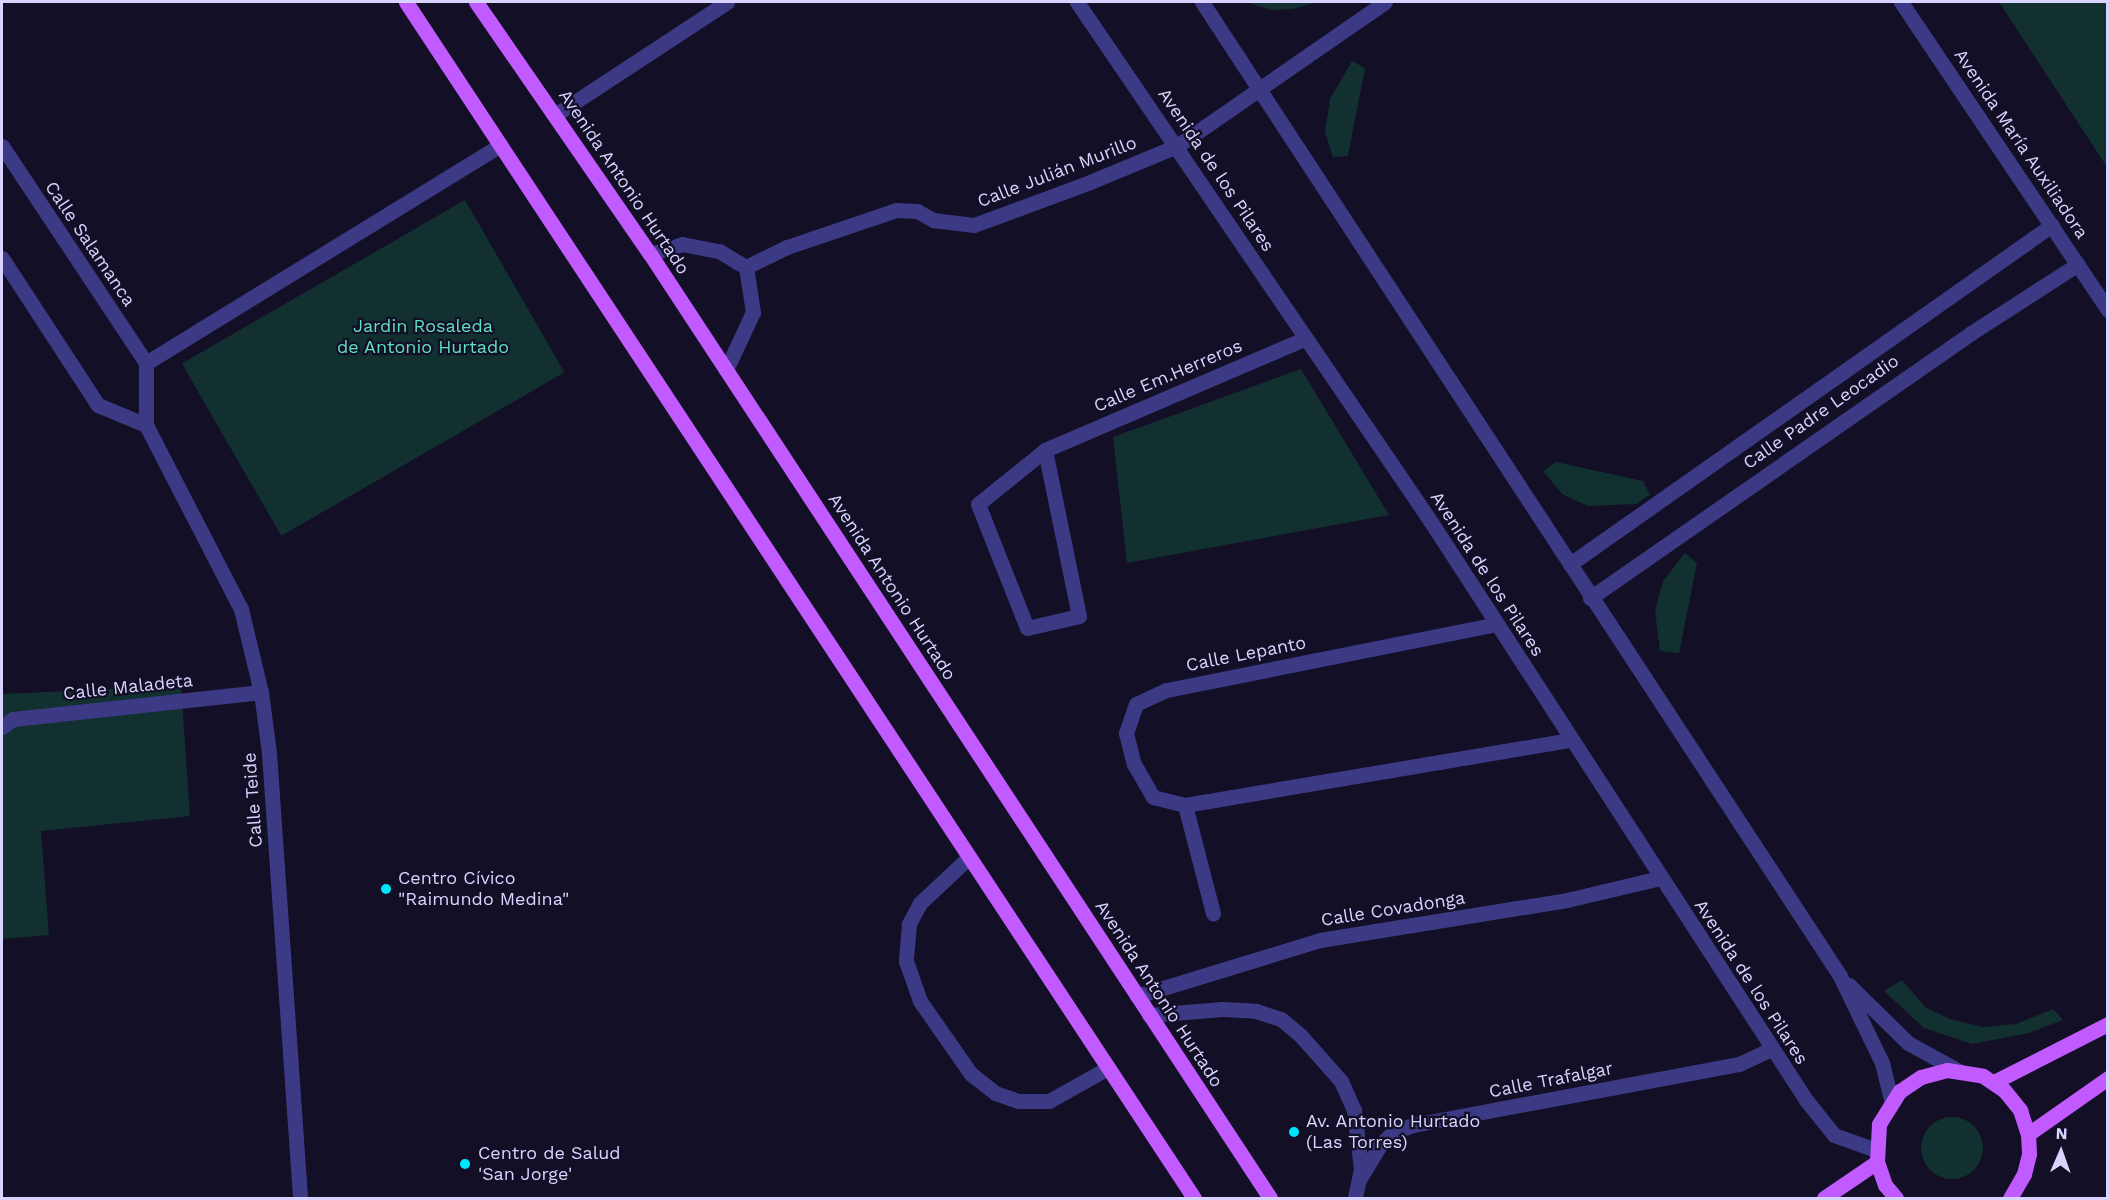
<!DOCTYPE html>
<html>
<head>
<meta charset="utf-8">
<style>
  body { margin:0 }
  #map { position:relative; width:2109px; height:1200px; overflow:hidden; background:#130f26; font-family:"Work Sans",sans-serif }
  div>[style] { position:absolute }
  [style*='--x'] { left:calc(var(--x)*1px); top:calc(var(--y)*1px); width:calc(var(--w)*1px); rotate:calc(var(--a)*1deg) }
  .green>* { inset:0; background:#12302f; transform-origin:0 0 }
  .round { border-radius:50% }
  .minor>* { height:15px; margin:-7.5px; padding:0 7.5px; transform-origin:7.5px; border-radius:7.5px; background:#3d3a85 }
  .major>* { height:15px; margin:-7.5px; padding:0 7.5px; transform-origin:7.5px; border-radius:7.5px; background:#c25bff }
  .dots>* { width:16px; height:16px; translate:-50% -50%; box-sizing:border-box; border:3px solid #130f26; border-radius:50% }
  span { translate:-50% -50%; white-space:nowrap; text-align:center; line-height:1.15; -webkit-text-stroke:4.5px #130f26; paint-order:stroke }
  .street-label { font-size:18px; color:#d9d4ff }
  .park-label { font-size:18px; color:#5fe0c0 }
  .poi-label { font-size:18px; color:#d9d4ff }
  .left { translate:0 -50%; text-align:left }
  .frame { position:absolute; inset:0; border:3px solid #d9d4ff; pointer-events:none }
  .north { position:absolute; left:2031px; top:1122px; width:60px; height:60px; -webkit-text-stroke:4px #130f26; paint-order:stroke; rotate:2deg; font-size:16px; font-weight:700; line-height:24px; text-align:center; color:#d9d4ff }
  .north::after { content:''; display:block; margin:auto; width:21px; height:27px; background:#d9d4ff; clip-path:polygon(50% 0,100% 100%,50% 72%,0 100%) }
</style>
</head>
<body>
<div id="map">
  <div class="green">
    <div style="clip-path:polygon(1246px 2px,1317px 2px,1293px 9px,1272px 10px)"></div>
    <div style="clip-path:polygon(1999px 2px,2107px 2px,2107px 167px)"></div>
    <div style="clip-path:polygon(1352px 61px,1365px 68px,1348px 156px,1333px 157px,1325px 132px,1330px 99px)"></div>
    <div style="left:465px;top:200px;width:199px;height:327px;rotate:60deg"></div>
    <div style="clip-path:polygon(1301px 369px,1389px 515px,1127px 563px,1113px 437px)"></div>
    <div style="clip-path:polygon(1556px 462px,1643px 481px,1650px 495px,1636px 504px,1588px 506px,1562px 494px,1543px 471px)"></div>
    <div style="clip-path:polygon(1685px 553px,1697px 563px,1679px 653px,1660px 651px,1655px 611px,1663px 581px)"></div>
    <div style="clip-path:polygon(181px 686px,190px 816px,41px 831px,49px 935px,2px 939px,2px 694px)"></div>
    <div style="clip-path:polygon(1902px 980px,1925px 1007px,1950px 1019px,1982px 1027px,2016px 1024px,2053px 1009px,2063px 1020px,2029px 1033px,1972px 1044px,1924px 1028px,1884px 991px)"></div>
    <div class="round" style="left:1921px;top:1117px;width:62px;height:62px"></div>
  </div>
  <div class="minor">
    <div style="--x:1077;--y:2;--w:629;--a:55.75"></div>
    <div style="--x:1431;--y:522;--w:689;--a:57.02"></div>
    <div style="--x:1806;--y:1100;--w:45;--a:51.3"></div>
    <div style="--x:1834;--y:1135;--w:45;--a:19.7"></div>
    <div style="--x:1202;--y:2;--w:1164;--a:56.77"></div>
    <div style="--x:1840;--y:976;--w:97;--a:64.2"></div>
    <div style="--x:1882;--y:1063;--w:38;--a:76"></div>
    <div style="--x:1901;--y:2;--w:371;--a:56.1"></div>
    <div style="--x:555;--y:115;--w:206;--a:-33.3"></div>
    <div style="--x:2;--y:146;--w:260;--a:56.4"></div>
    <div style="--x:650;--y:254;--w:34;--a:-17"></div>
    <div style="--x:682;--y:244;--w:38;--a:11"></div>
    <div style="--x:719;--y:251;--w:31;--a:31"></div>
    <div style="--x:746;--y:267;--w:46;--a:81.2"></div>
    <div style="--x:753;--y:312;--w:64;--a:115"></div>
    <div style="--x:2;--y:258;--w:176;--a:56.9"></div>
    <div style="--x:98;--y:405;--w:52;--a:22.6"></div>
    <div style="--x:746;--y:267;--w:46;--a:-26"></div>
    <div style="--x:787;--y:247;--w:115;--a:-18.7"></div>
    <div style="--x:896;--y:210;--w:21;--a:3"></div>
    <div style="--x:917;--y:211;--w:18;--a:29"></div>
    <div style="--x:933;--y:220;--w:41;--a:7"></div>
    <div style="--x:974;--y:225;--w:124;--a:-20.3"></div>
    <div style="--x:1090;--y:182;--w:94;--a:-22.5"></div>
    <div style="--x:1177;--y:146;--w:253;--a:-34.7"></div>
    <div style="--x:146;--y:363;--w:62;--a:90"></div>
    <div style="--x:146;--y:425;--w:207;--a:62.7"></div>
    <div style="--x:241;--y:609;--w:85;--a:76.5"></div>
    <div style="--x:261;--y:692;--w:62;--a:82.5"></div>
    <div style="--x:269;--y:753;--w:446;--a:86"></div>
    <div style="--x:146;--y:363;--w:416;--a:-31.6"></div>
    <div style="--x:1045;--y:450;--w:86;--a:141.1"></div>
    <div style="--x:978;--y:504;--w:133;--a:68.4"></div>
    <div style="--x:1027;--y:628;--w:53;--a:-13"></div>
    <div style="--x:1079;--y:616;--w:169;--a:-101.6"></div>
    <div style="--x:1045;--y:450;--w:284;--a:-23.2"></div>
    <div style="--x:1570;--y:564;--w:589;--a:-35.12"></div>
    <div style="--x:1590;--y:598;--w:464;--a:-34.8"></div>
    <div style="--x:1971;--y:333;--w:127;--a:-32.8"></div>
    <div style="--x:1497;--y:624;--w:338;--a:168.7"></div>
    <div style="--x:1166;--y:690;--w:33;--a:155"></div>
    <div style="--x:1136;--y:704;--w:31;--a:109"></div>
    <div style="--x:1126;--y:733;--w:32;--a:76"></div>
    <div style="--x:1134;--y:764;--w:38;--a:60"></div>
    <div style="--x:1153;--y:797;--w:33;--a:14"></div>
    <div style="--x:1185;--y:805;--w:391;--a:-9.6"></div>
    <div style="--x:2;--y:727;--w:14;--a:-36"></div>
    <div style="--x:13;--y:719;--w:249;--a:-6.2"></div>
    <div style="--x:1185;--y:805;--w:112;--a:75.5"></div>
    <div style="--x:968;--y:858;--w:66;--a:136.8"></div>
    <div style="--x:920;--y:903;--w:24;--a:118"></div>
    <div style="--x:909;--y:924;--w:37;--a:95"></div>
    <div style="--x:906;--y:961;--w:42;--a:70.7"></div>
    <div style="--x:920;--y:1001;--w:89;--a:55.1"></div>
    <div style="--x:971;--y:1074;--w:31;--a:38"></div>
    <div style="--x:995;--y:1093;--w:24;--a:19"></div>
    <div style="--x:1018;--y:1101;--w:31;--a:0"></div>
    <div style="--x:1049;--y:1101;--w:68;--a:-29.2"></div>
    <div style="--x:1849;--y:985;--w:83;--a:44.5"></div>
    <div style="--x:1908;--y:1043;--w:58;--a:28.8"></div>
    <div style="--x:1137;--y:996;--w:191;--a:-17"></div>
    <div style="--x:1320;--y:940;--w:250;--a:-9.2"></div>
    <div style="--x:1567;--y:900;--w:96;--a:-13.3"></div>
    <div style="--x:1149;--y:1015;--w:73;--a:-4.7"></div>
    <div style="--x:1222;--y:1009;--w:34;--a:3"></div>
    <div style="--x:1256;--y:1011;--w:26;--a:18"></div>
    <div style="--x:1281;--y:1019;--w:26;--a:40"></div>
    <div style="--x:1301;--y:1036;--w:60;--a:48.4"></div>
    <div style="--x:1341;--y:1081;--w:32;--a:66"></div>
    <div style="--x:1354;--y:1110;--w:59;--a:83.2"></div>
    <div style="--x:1361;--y:1169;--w:30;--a:102"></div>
    <div style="--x:1359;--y:1180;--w:41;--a:-59"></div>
    <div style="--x:1380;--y:1145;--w:18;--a:-45"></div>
    <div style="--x:1393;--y:1132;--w:21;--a:-19"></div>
    <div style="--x:1413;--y:1125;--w:332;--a:-10.6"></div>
    <div style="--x:1739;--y:1064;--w:35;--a:-25"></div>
  </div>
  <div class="major">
    <div style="--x:406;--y:2;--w:1432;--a:56.62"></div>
    <div style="--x:476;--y:2;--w:306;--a:55.4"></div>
    <div style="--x:650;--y:254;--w:1129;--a:56.7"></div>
    <div style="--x:1994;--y:1082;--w:128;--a:-27"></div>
    <div style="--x:2028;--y:1134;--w:98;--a:-35"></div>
    <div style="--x:1824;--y:1198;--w:64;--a:-34.2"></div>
    <div style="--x:1896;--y:1198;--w:17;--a:-130"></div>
    <div style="--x:1885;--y:1185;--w:24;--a:-109"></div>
    <div style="--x:1877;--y:1162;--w:38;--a:-87"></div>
    <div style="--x:1879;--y:1124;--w:39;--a:-58"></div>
    <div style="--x:1900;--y:1091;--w:25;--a:-34"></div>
    <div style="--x:1921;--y:1077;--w:27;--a:-15"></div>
    <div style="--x:1947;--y:1070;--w:36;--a:9"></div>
    <div style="--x:1983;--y:1076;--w:25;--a:34"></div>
    <div style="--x:2004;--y:1090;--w:26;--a:51"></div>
    <div style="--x:2020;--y:1110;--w:25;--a:72"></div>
    <div style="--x:2028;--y:1134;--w:20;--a:87"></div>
    <div style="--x:2029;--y:1154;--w:21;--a:104"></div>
    <div style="--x:2024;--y:1174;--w:28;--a:120"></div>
  </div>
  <div class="dots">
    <div style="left:386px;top:889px;background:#00e5ff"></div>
    <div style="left:1294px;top:1132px;background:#00e5ff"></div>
    <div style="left:465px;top:1164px;background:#00e5ff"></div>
  </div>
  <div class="street-label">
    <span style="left:2021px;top:144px;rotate:56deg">Avenida María Auxiliadora</span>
    <span style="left:1216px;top:170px;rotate:56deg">Avenida de los Pilares</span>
    <span style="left:1057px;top:172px;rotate:-21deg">Calle Julián Murillo</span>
    <span style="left:624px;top:182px;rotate:56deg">Avenida Antonio Hurtado</span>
    <span style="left:90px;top:244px;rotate:56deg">Calle Salamanca</span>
    <span style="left:1168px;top:376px;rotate:-23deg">Calle Em.Herreros</span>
    <span style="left:1821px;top:412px;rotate:-35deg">Calle Padre Leocadio</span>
    <span style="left:1487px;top:574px;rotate:57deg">Avenida de los Pilares</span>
    <span style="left:892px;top:587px;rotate:57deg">Avenida Antonio Hurtado</span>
    <span style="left:1246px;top:654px;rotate:-11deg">Calle Lepanto</span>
    <span style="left:128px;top:687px;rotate:-6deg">Calle Maladeta</span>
    <span style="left:253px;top:800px;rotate:-94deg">Calle Teide</span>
    <span style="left:1393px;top:909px;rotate:-9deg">Calle Covadonga</span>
    <span style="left:1751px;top:982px;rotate:57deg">Avenida de los Pilares</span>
    <span style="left:1159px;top:994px;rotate:57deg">Avenida Antonio Hurtado</span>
    <span style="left:1551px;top:1080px;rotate:-11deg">Calle Trafalgar</span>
  </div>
  <div class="park-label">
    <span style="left:423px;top:337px">Jardin Rosaleda<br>de Antonio Hurtado</span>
  </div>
  <div class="poi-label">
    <span class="left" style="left:398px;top:889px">Centro Cívico<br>"Raimundo Medina"</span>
    <span class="left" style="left:1306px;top:1132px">Av. Antonio Hurtado<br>(Las Torres)</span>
    <span class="left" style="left:478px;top:1164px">Centro de Salud<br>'San Jorge'</span>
  </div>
  <div class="frame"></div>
  <div class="north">N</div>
</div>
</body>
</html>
